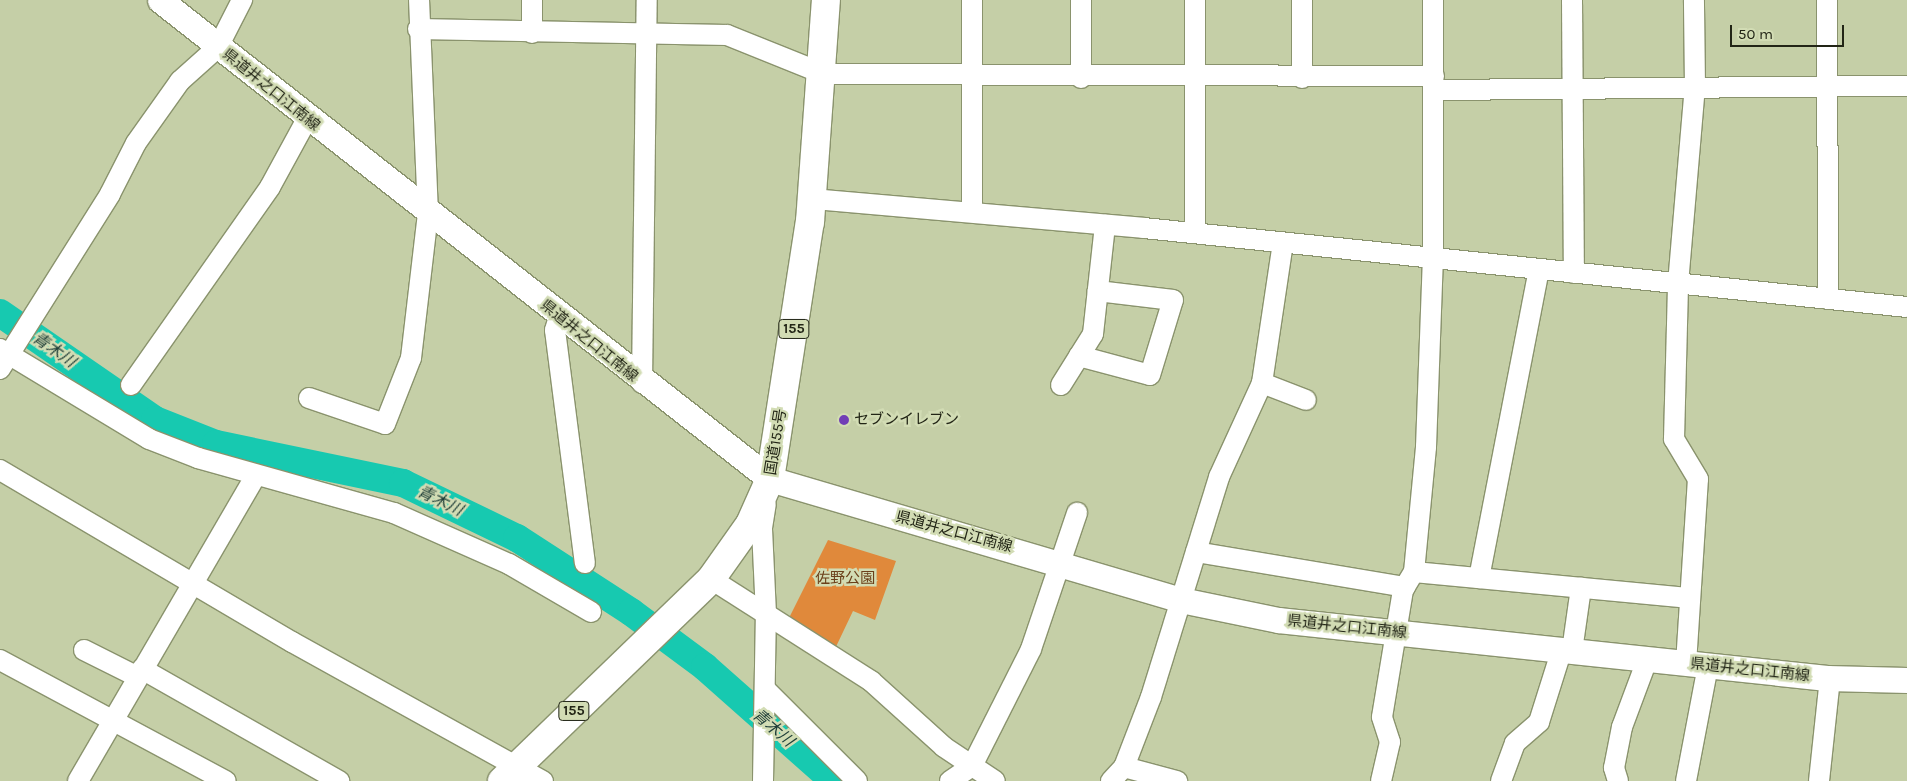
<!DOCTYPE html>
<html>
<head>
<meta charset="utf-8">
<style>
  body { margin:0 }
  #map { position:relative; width:1907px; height:781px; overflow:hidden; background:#c5cfa7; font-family:Karla,"Noto Sans JP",sans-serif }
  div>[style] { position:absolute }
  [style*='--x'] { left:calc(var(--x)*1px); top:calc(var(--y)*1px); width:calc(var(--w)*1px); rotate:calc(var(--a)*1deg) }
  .green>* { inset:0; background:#e0893b }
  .river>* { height:28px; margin:-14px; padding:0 14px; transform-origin:14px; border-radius:14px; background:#17c9b0 }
  .roads { filter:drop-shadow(1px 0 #8a936d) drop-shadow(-1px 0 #8a936d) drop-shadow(0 1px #8a936d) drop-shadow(0 -1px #8a936d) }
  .minor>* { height:20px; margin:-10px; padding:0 10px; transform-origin:10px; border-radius:10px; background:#fff }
  .major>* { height:25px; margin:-12.5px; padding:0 12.5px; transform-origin:12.5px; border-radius:12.5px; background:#fff }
  .highway>* { height:28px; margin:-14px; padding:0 14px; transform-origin:14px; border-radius:14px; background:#fff }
  .dots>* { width:14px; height:14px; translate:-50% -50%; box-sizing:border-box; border:2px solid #d2dcb4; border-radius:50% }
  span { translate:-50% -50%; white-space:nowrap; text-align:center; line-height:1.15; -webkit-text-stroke:5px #d2dcb4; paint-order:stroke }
  .shield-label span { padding:1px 4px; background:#d2dcb4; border:1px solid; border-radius:4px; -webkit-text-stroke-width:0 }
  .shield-label { font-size:14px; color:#222516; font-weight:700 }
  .street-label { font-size:15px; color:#222516 }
  .poi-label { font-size:15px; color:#222516 }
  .left { translate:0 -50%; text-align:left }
  .park-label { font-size:15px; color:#6b401a }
  .water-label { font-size:16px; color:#203f39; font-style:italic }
  .scale { position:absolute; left:1730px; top:25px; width:114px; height:22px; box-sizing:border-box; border:2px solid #222516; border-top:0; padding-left:6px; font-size:15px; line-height:18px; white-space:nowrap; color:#222516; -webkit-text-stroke:4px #d2dcb4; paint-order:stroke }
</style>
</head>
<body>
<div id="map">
  <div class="green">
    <div style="clip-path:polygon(828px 540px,896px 561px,875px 620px,853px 611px,833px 653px,788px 620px)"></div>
  </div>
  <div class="river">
    <div style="--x:0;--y:313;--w:188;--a:34.6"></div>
    <div style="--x:155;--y:420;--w:66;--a:21.5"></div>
    <div style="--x:216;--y:444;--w:191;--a:11.8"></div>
    <div style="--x:403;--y:483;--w:127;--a:25.8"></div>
    <div style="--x:517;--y:538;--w:136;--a:33"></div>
    <div style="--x:631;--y:612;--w:92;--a:36.6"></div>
    <div style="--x:705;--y:667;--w:172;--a:41.5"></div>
  </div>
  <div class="roads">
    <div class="minor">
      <div style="--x:972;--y:0;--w:212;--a:90"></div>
      <div style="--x:1572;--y:0;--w:273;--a:89.6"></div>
      <div style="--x:1827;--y:0;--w:299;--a:89.8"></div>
      <div style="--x:418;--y:29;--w:309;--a:1.1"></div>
      <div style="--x:727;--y:35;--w:105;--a:21.9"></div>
      <div style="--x:824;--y:74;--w:610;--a:0.19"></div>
      <div style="--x:532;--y:33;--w:33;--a:-90"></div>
      <div style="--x:1081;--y:78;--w:78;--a:-90"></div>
      <div style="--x:1302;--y:78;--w:78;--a:-90"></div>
      <div style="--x:1434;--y:90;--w:473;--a:-0.5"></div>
      <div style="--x:813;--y:199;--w:332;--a:5"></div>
      <div style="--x:1144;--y:228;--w:767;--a:5.91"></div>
      <div style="--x:1195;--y:233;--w:233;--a:-90"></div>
      <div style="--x:559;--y:317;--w:14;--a:107"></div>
      <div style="--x:555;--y:330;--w:235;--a:82.7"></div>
      <div style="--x:0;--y:349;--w:174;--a:31.1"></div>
      <div style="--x:149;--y:439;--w:53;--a:21.2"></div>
      <div style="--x:198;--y:458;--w:204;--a:15.7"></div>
      <div style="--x:394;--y:513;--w:126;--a:23.9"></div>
      <div style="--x:509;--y:564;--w:95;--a:30.3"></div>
      <div style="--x:1079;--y:356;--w:73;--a:15"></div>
      <div style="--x:1150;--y:375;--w:78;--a:-73"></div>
      <div style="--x:1173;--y:300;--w:76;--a:-173.2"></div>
      <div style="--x:0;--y:369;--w:207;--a:-57.8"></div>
      <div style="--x:110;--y:194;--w:57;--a:-63"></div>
      <div style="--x:136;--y:143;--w:76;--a:-54.6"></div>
      <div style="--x:180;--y:81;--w:51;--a:-41.8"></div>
      <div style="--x:218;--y:47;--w:53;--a:-62.9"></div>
      <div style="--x:642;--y:383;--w:383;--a:-89.3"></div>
      <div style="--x:1262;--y:383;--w:47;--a:21.1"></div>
      <div style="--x:131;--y:385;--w:242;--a:-54.9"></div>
      <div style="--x:270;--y:187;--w:77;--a:-61.4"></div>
      <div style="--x:1061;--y:385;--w:60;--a:-57.9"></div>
      <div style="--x:1093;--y:334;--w:110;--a:-83.7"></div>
      <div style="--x:309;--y:398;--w:80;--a:18.9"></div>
      <div style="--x:385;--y:424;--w:71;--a:-68.5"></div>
      <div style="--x:411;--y:358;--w:145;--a:-83.3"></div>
      <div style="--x:428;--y:214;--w:214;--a:-92.4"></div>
      <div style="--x:0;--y:470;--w:339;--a:30.5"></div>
      <div style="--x:292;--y:642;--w:287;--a:29"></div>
      <div style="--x:1196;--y:552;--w:212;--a:9.5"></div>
      <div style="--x:1414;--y:572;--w:275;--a:5.4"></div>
      <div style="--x:1479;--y:578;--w:314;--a:-79"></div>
      <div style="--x:711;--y:579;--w:190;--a:32.5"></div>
      <div style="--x:871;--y:681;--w:98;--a:42.1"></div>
      <div style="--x:944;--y:747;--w:61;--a:33.7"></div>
      <div style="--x:84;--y:650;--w:60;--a:26.6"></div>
      <div style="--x:1572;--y:651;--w:64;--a:-81.9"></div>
      <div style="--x:0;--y:660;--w:256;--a:28.2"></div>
      <div style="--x:1686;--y:664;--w:185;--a:-86.3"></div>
      <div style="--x:1698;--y:479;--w:47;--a:-121"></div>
      <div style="--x:1674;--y:439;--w:155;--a:-88.5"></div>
      <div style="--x:1678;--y:284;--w:198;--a:-85.1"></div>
      <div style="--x:1695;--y:87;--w:87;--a:-90.7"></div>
      <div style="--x:142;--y:669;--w:227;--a:29.6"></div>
      <div style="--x:765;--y:689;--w:130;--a:45"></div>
      <div style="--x:1124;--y:767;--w:55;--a:14.8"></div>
      <div style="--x:78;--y:781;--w:354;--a:-59.8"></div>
      <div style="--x:763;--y:781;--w:167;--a:-89"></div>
      <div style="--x:766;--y:614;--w:86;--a:-92.7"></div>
      <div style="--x:762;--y:528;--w:24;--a:-81"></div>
      <div style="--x:950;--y:781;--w:27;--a:-34"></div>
      <div style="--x:972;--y:766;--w:131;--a:-63.2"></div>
      <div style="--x:1031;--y:649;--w:144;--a:-71.3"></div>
      <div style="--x:1111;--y:781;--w:19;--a:-47"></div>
      <div style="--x:1124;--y:767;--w:75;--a:-68.9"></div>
      <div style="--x:1151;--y:697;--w:230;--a:-72.8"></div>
      <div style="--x:1219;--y:477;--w:103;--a:-65.4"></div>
      <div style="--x:1262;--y:383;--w:142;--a:-81.5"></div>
      <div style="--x:1381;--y:781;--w:40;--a:-77"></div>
      <div style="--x:1390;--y:742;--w:26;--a:-108"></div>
      <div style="--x:1382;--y:717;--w:129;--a:-80.6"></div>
      <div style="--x:1403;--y:590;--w:21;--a:-59"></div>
      <div style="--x:1414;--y:572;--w:126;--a:-84.5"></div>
      <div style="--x:1426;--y:447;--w:188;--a:-87.9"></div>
      <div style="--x:1433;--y:259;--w:259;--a:-90"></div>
      <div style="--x:1501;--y:781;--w:40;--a:-69.8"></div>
      <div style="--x:1515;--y:743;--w:32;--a:-41"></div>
      <div style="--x:1539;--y:722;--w:77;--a:-72.5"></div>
      <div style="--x:1618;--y:781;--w:14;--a:-107"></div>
      <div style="--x:1614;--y:768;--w:42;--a:-79"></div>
      <div style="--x:1622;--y:727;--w:72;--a:-69.5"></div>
      <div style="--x:1686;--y:781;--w:117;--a:-79.2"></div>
      <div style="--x:1819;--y:781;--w:104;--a:-83.9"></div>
    </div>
    <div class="major">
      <div style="--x:160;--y:0;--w:776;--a:38.14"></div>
      <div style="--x:770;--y:479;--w:428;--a:16.4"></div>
      <div style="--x:1181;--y:600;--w:99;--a:11.7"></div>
      <div style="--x:1278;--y:620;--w:552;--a:6.03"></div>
      <div style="--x:1827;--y:678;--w:80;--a:1.4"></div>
    </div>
    <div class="highway">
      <div style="--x:502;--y:781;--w:291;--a:-44"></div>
      <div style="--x:711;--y:579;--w:67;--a:-54.7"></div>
      <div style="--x:750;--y:524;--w:49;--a:-66"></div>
      <div style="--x:770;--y:479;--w:260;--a:-81.2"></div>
      <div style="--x:810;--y:222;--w:223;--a:-85.9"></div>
    </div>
  </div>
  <div class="dots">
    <div style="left:844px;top:420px;background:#713eb6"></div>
  </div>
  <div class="shield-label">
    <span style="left:794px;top:329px">155</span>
    <span style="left:574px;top:711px">155</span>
  </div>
  <div class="street-label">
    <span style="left:271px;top:90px;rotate:39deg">県道井之口江南線</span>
    <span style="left:589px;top:341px;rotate:39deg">県道井之口江南線</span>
    <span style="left:776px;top:442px;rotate:-81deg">国道155号</span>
    <span style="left:954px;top:532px;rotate:15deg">県道井之口江南線</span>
    <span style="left:1347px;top:627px;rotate:6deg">県道井之口江南線</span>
    <span style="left:1750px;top:670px;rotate:6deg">県道井之口江南線</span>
  </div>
  <div class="poi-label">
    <span class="left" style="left:854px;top:420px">セブンイレブン</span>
  </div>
  <div class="park-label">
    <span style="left:845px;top:579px">佐野公園</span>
  </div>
  <div class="water-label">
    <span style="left:54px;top:350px;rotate:35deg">青木川</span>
    <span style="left:440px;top:501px;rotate:26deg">青木川</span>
    <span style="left:773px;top:728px;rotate:41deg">青木川</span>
  </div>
  <div class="scale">50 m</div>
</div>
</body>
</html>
